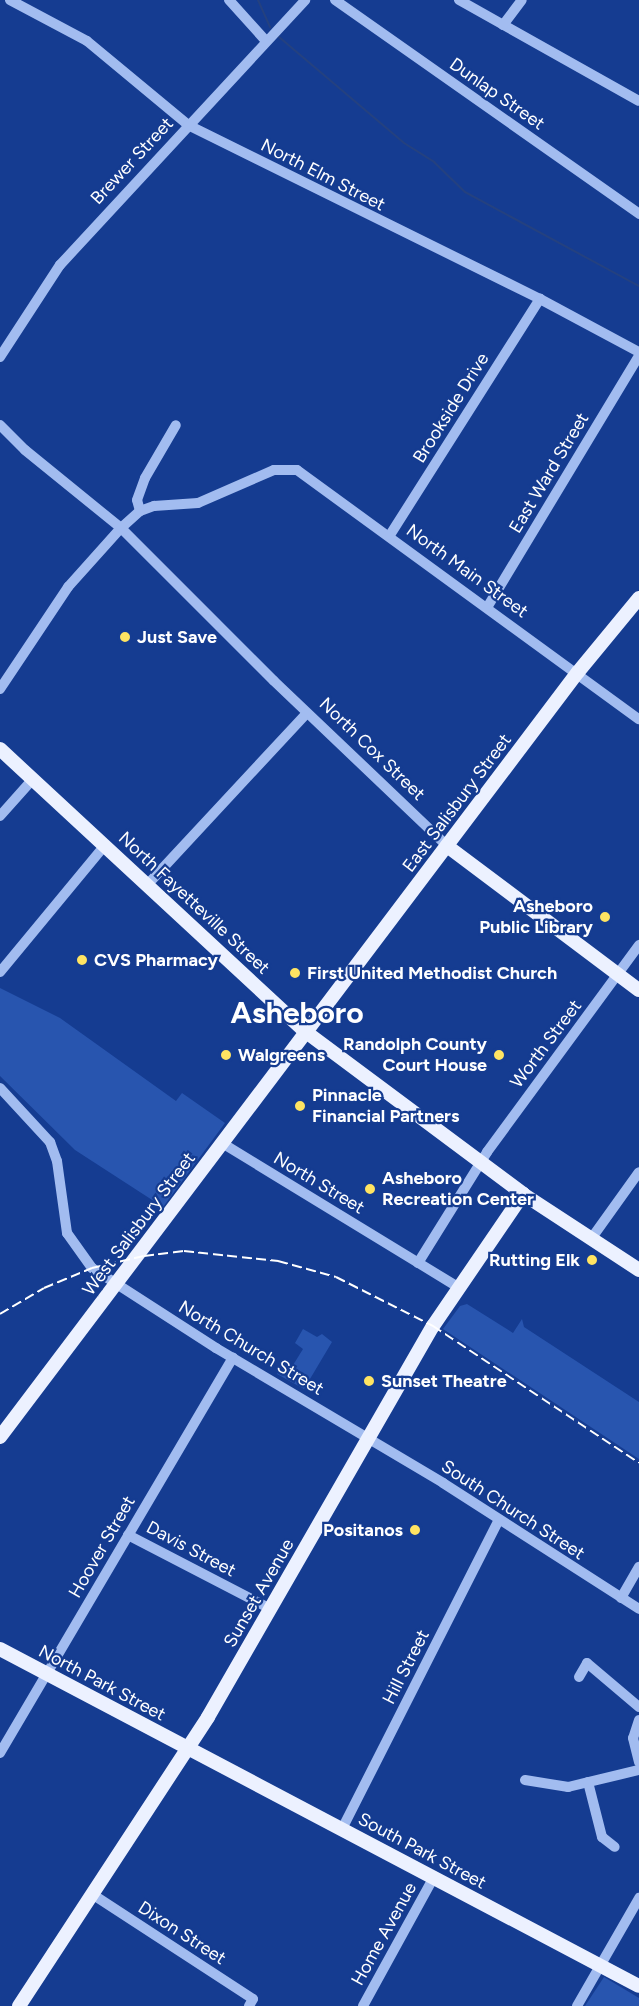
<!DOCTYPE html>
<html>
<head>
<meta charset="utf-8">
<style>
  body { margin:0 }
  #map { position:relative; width:639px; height:2006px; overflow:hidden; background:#153c91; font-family:Figtree,sans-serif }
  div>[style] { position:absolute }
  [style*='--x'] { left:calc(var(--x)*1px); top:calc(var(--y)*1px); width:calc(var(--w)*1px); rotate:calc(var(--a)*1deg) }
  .green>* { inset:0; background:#2855af }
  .stream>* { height:2px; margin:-1px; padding:0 1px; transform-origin:1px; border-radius:1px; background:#244180 }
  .minor>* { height:10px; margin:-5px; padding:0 5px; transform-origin:5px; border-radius:5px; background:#a2bcf0 }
  .major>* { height:14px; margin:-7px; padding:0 7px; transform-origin:7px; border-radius:7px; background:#ecf1ff }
  .rail>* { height:2px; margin-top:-1px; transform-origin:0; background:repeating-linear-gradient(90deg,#fff 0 10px,transparent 0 14.5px) }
  .dots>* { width:16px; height:16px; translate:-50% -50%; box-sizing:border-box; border:3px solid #153c91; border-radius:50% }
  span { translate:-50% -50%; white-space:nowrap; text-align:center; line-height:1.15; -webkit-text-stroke:4.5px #153c91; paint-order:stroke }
  .street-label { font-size:18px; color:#fff }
  .poi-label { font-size:18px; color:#fff; font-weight:700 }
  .left { translate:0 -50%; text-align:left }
  .right { translate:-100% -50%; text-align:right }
  .town-label { font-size:30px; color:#fff; font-weight:700 }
</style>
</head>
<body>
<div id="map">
  <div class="green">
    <div style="clip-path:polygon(0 988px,60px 1018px,176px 1101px,182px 1093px,225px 1123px,163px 1207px,75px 1150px,0 1076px)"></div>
    <div style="clip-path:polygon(467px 1304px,513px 1333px,522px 1319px,524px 1327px,639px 1402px,639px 1459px,443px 1329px,460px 1306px)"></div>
    <div style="clip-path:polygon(303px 1329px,317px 1337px,322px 1334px,332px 1342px,304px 1389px,277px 1374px,281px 1365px,290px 1370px,303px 1349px,295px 1343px)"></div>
    <div style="clip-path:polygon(604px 1977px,639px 1998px,639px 2006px,585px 2006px)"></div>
  </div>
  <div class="stream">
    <div style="--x:258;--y:0;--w:30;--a:66"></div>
    <div style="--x:279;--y:37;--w:164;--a:40.3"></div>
    <div style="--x:404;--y:143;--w:36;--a:32"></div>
    <div style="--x:434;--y:162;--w:43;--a:44.1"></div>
    <div style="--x:465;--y:192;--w:198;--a:28.4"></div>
  </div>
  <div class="minor">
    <div style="--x:10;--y:0;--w:87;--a:28"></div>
    <div style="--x:87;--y:41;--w:131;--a:39.7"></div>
    <div style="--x:188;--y:125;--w:393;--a:26.3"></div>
    <div style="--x:540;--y:299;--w:112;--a:28.2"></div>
    <div style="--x:229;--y:0;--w:55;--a:47.9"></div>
    <div style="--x:335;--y:0;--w:372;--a:35.1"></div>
    <div style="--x:459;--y:0;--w:206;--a:29.3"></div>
    <div style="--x:503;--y:25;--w:31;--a:-53"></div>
    <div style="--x:0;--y:357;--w:110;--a:-56.9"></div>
    <div style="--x:60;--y:265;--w:361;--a:-47.2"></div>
    <div style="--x:0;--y:425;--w:35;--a:45"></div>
    <div style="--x:25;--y:450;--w:124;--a:39.1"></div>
    <div style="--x:121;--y:528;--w:25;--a:-42"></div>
    <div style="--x:140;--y:511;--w:15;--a:-20"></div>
    <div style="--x:154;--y:506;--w:44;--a:-3.9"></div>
    <div style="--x:198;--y:503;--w:83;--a:-23.5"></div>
    <div style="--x:274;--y:470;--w:23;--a:0"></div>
    <div style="--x:297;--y:470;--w:423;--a:36.1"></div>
    <div style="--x:140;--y:511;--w:11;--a:-105"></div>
    <div style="--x:137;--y:500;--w:23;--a:-70"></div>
    <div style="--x:145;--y:478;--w:61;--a:-59.7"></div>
    <div style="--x:390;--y:535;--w:280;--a:-57.6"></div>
    <div style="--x:488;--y:606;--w:292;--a:-58.9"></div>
    <div style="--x:0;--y:689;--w:123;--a:-56.3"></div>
    <div style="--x:68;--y:587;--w:79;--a:-48.1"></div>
    <div style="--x:121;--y:528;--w:216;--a:45"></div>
    <div style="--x:274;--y:681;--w:239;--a:43.6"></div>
    <div style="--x:0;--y:816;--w:50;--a:-48.3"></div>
    <div style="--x:148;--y:884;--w:233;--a:-47.1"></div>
    <div style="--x:0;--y:972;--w:165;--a:-50.4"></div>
    <div style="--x:0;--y:1088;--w:74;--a:47.2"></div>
    <div style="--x:50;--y:1142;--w:20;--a:70"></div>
    <div style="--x:57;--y:1161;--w:73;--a:82.1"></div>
    <div style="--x:67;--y:1233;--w:43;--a:54.5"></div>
    <div style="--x:92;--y:1268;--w:148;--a:32.8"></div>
    <div style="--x:216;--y:1348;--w:264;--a:30.7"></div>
    <div style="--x:443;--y:1483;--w:233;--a:32.7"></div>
    <div style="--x:222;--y:1143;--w:279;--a:31.4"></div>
    <div style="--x:591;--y:1239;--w:82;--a:-54.4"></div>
    <div style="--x:418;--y:1263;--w:131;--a:-58.1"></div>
    <div style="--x:487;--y:1152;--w:257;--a:-53.7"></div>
    <div style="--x:128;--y:1535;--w:161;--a:27.4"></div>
    <div style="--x:621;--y:1598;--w:36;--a:-60"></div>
    <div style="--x:579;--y:1677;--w:16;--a:-60"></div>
    <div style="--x:587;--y:1663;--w:68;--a:40.2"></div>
    <div style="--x:639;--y:1720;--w:19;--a:108"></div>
    <div style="--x:633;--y:1738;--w:25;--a:76"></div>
    <div style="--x:0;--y:1753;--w:459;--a:-59.5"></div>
    <div style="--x:525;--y:1780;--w:44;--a:9.2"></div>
    <div style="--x:568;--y:1787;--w:73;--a:-13.5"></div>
    <div style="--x:588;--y:1782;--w:57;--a:75.7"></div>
    <div style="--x:602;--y:1837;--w:16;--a:38"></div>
    <div style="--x:342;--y:1829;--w:347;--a:-63.1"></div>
    <div style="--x:92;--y:1894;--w:192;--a:33.1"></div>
    <div style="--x:253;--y:1999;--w:8;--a:120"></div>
    <div style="--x:363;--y:2006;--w:147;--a:-61.2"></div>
    <div style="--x:577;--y:2006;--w:125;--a:-60.1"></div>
  </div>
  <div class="major">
    <div style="--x:0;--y:749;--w:417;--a:42.8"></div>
    <div style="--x:306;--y:1032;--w:271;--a:36.7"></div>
    <div style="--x:523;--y:1194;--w:139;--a:33.2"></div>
    <div style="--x:447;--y:846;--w:240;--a:36.9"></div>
    <div style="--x:0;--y:1437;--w:959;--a:-52.93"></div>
    <div style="--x:578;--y:672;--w:96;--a:-50.5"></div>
    <div style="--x:0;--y:1649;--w:722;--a:27.81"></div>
    <div style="--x:19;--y:2006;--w:345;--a:-56.8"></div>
    <div style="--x:208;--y:1717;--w:451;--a:-60.1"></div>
    <div style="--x:433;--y:1326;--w:160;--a:-55.7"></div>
  </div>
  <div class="rail">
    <div style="--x:0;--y:1314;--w:51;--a:-30.6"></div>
    <div style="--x:44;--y:1288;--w:52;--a:-22.6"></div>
    <div style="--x:92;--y:1268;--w:53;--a:-13"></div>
    <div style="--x:144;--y:1256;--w:40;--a:-7.1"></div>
    <div style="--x:184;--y:1251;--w:95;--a:6.1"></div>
    <div style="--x:278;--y:1261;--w:60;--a:15.4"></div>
    <div style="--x:336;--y:1277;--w:109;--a:26.8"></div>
    <div style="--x:433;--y:1326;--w:247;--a:33.6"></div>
  </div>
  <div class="dots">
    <div style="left:125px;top:637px;background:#ffe462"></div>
    <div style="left:605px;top:917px;background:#ffe462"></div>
    <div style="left:82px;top:960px;background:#ffe462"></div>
    <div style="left:295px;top:973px;background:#ffe462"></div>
    <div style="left:226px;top:1055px;background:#ffe462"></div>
    <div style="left:499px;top:1055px;background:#ffe462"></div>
    <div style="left:300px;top:1106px;background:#ffe462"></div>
    <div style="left:370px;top:1189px;background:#ffe462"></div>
    <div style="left:592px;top:1260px;background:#ffe462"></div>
    <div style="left:369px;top:1381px;background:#ffe462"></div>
    <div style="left:415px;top:1530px;background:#ffe462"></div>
  </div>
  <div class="street-label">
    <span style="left:497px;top:94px;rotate:35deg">Dunlap Street</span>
    <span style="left:132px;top:161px;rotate:-47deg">Brewer Street</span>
    <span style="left:323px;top:175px;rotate:27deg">North Elm Street</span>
    <span style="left:451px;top:408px;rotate:-58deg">Brookside Drive</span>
    <span style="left:549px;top:473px;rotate:-59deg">East Ward Street</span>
    <span style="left:467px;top:571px;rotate:36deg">North Main Street</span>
    <span style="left:372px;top:749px;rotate:44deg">North Cox Street</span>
    <span style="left:457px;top:803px;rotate:-53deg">East Salisbury Street</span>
    <span style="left:194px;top:903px;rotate:43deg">North Fayetteville Street</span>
    <span style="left:546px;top:1044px;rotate:-53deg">Worth Street</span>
    <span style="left:319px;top:1183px;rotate:31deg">North Street</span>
    <span style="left:139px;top:1224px;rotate:-53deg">West Salisbury Street</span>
    <span style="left:251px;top:1348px;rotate:31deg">North Church Street</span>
    <span style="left:513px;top:1510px;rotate:33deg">South Church Street</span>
    <span style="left:102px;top:1547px;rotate:-60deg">Hoover Street</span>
    <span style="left:191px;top:1549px;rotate:28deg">Davis Street</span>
    <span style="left:259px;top:1593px;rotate:-60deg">Sunset Avenue</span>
    <span style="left:406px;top:1667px;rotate:-63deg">Hill Street</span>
    <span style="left:102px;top:1683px;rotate:28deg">North Park Street</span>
    <span style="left:422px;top:1851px;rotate:28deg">South Park Street</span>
    <span style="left:182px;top:1933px;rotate:33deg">Dixon Street</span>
    <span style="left:384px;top:1934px;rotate:-61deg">Home Avenue</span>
  </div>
  <div class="poi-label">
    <span class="left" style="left:137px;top:637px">Just Save</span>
    <span class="right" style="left:593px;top:917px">Asheboro<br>Public Library</span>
    <span class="left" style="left:94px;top:960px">CVS Pharmacy</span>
    <span class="left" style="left:307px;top:973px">First United Methodist Church</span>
    <span class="right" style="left:487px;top:1055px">Randolph County<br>Court House</span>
    <span class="left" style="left:238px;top:1055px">Walgreens</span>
    <span class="left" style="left:312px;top:1106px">Pinnacle<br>Financial Partners</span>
    <span class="left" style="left:382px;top:1189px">Asheboro<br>Recreation Center</span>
    <span class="right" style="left:580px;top:1260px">Rutting Elk</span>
    <span class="left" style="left:381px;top:1381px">Sunset Theatre</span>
    <span class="right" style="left:403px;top:1530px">Positanos</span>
  </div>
  <div class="town-label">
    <span style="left:297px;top:1013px">Asheboro</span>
  </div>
</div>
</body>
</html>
